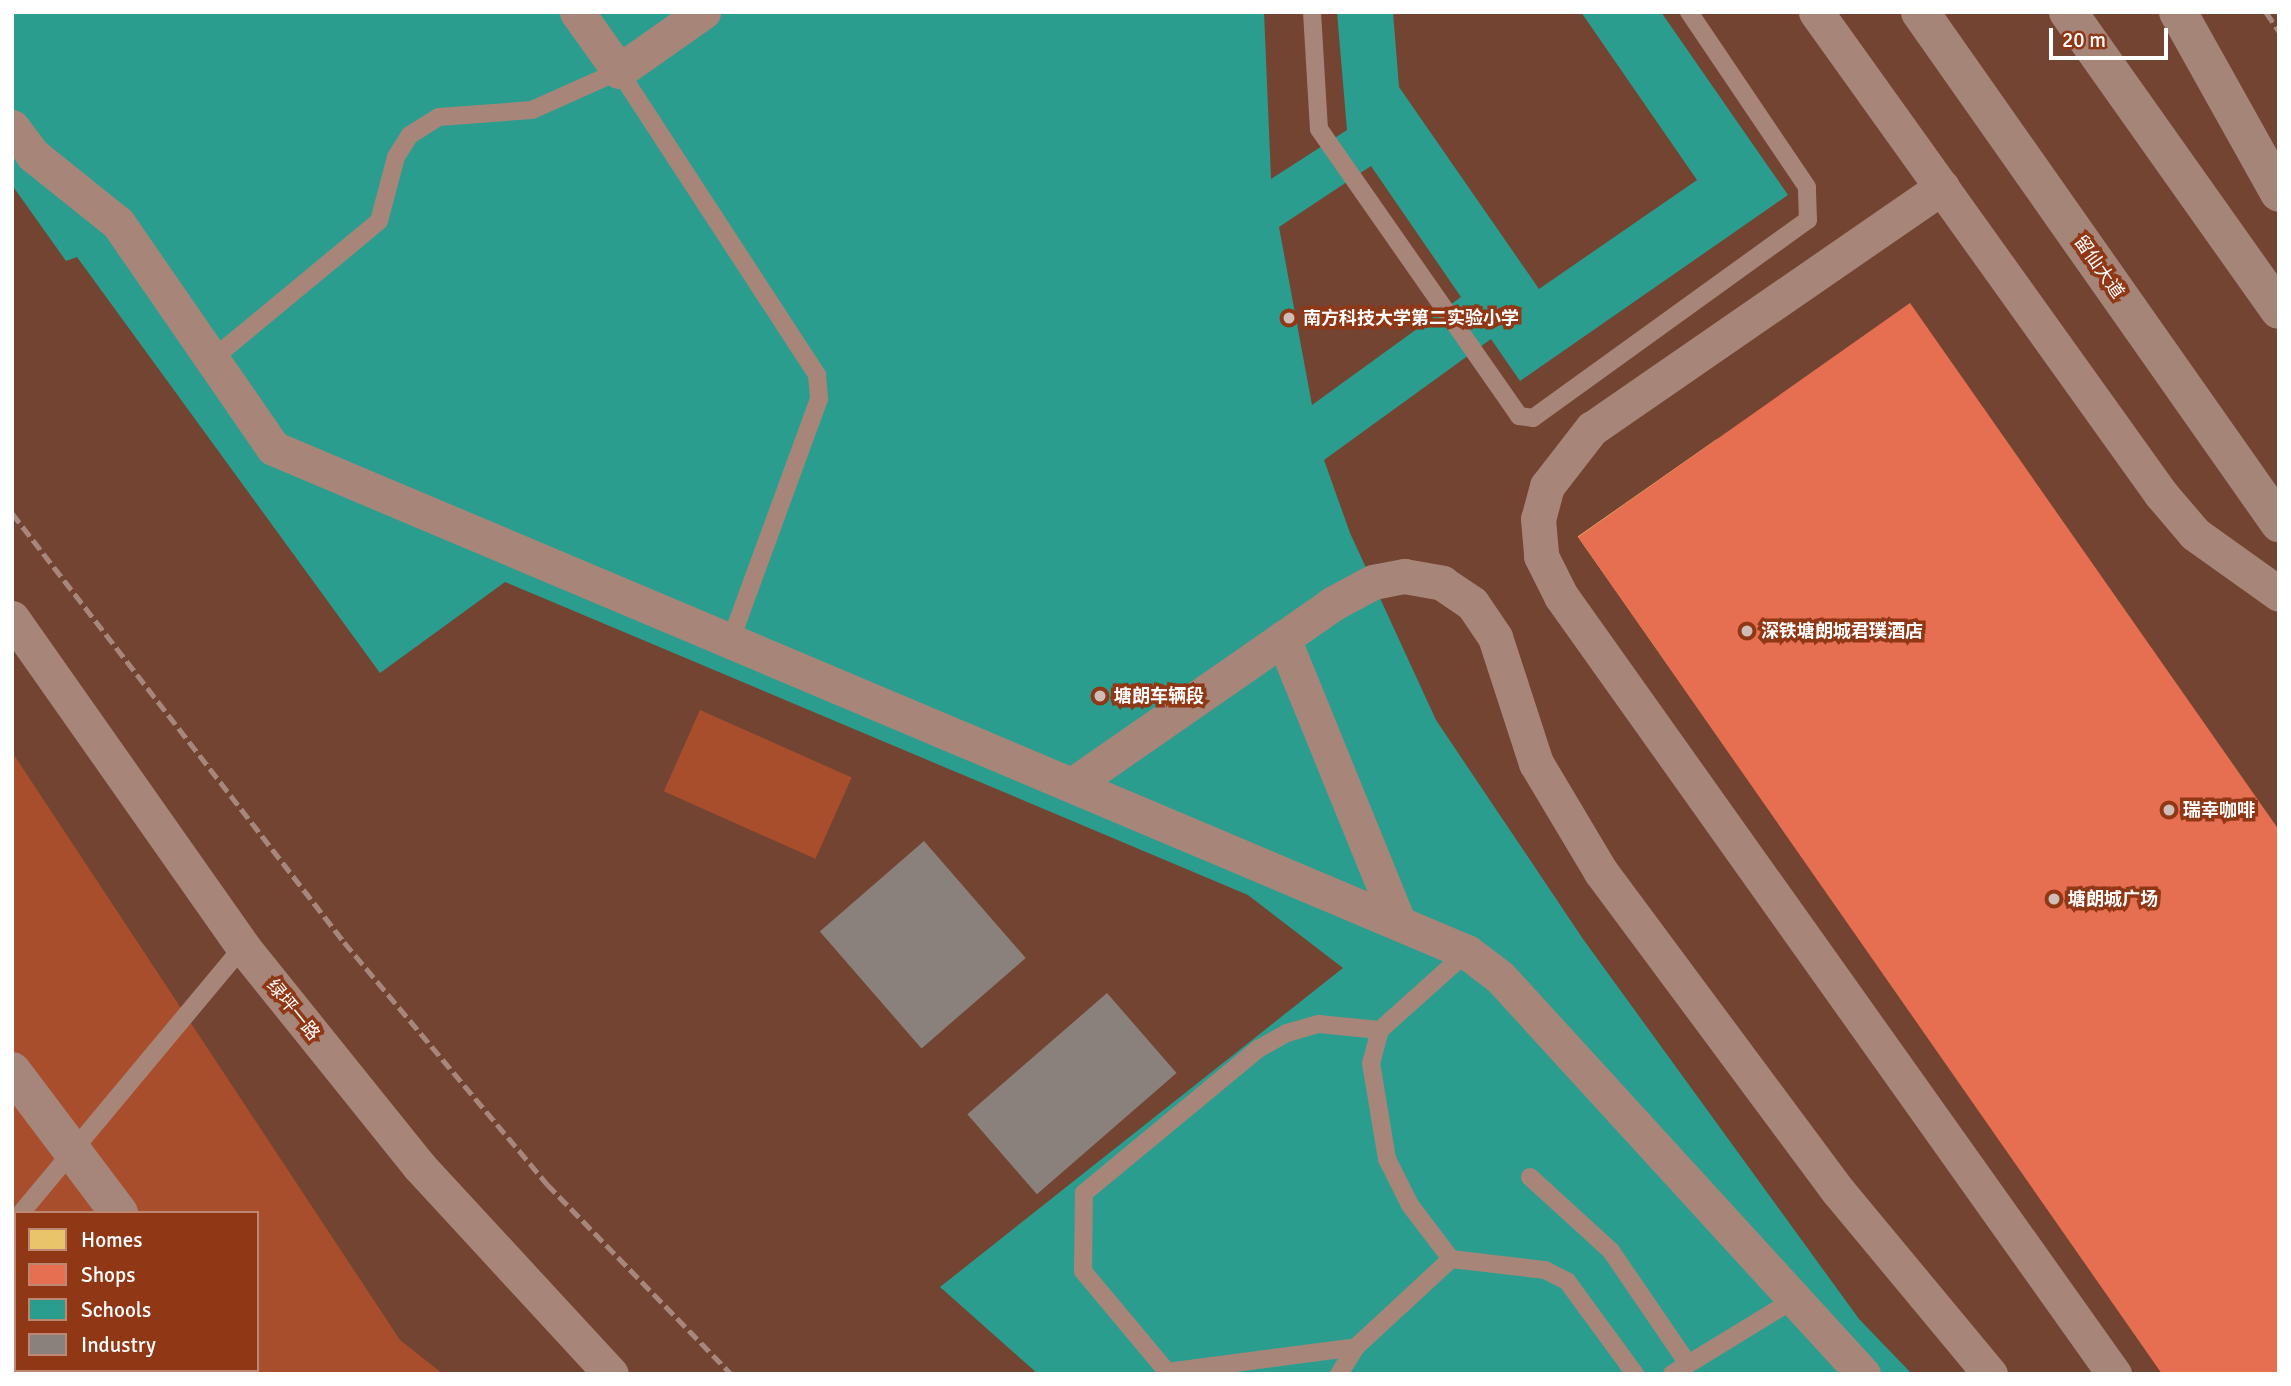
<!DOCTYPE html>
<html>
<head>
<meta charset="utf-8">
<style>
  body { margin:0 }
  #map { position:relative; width:2291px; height:1386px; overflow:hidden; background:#744432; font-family:Signika,"Noto Sans SC",sans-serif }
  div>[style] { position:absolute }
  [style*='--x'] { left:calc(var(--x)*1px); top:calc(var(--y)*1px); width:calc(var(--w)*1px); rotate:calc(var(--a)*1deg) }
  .green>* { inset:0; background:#a94e2d; transform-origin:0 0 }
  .homes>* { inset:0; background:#e9c46a; transform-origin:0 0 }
  .shops>* { inset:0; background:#e76f51 }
  .schools>* { inset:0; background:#2a9d8f }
  .industry>* { inset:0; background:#8a817c; transform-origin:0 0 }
  .service>* { height:18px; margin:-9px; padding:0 9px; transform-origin:9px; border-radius:9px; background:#a78679 }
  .minor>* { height:35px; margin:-17.5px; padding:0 17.5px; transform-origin:17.5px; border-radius:17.5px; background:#a78679 }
  .primary>* { height:38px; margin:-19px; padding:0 19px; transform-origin:19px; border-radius:19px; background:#a68579 }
  .trunk>* { height:38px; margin:-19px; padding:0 19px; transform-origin:19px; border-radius:19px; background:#a6867a }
  .rail>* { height:5px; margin-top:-2.5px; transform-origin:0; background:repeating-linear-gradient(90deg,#a7877b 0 12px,transparent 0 17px) }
  .trunk-bridge>* { height:38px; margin:-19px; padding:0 19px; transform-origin:19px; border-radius:19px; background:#a6867a }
  .dots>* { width:19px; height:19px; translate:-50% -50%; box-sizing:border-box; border:4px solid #903716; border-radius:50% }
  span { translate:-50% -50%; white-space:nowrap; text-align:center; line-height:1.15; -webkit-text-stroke:7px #903716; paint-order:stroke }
  .street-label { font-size:18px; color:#fff }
  .poi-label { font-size:18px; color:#fff; font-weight:700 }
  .left { translate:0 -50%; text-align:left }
  .frame { position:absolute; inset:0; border:14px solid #fff; pointer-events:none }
  .legend { position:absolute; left:14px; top:1211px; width:245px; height:161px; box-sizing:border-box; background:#903716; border:2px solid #bc8773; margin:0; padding:9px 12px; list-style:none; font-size:21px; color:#fff }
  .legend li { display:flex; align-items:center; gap:14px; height:35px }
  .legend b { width:35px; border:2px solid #bc8773 }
  .scale { position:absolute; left:2049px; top:28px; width:119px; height:32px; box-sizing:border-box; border:4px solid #fff; border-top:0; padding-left:9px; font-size:21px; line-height:24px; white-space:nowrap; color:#fff; -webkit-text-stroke:5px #903716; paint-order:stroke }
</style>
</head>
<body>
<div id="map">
  <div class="green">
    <div style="left:700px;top:710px;width:166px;height:89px;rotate:24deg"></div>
    <div style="clip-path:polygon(evenodd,12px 752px,400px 1340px,443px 1374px,12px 1374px,12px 752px,16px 1213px,257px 1213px,257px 1370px,16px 1370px,16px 1213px)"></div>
  </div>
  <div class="homes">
    <div style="clip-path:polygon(243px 73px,276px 120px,234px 149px,256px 179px,299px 148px,282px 124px,337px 86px,366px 128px,350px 139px,371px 169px,228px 270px,140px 145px)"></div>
    <div style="left:1717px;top:439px;width:348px;height:170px;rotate:55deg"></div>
    <div style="clip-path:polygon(1240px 1097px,1284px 1099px,1385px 1244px,1366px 1285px,1348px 1297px,1325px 1263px,1276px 1298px,1259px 1273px,1194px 1318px,1146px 1249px,1211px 1204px,1189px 1173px,1238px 1139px,1219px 1112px)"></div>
    <div style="clip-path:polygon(1517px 1347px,1561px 1348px,1579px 1374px,1504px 1374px,1496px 1362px)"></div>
  </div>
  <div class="shops">
    <div style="clip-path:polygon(1910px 303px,2279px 830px,2279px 1374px,2162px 1374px,1578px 537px)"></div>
  </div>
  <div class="schools">
    <div style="clip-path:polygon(evenodd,12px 12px,1264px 12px,1271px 179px,1347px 130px,1337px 12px,1393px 12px,1399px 87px,1539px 289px,1697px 180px,1581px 12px,1661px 12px,1788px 195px,1520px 381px,1491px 339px,1324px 460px,1350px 533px,1436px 720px,1583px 939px,1859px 1319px,1912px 1374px,1038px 1374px,940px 1287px,1343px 968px,1248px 895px,505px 582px,380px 673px,77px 257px,66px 261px,12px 185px,12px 12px,1371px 166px,1461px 297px,1312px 405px,1279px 227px,1371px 166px)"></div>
  </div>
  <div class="industry">
    <div style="left:924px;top:841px;width:155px;height:138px;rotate:49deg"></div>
    <div style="left:1107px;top:993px;width:106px;height:185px;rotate:49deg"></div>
  </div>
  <div class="service">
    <div style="--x:1312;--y:12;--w:117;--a:86.6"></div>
    <div style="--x:1319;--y:129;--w:350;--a:55.1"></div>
    <div style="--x:1519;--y:416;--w:14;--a:8"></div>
    <div style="--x:1533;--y:418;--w:339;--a:-35.8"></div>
    <div style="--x:1808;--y:220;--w:33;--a:-92"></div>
    <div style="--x:1807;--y:187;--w:211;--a:-124"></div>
    <div style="--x:210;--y:361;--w:219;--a:-39.6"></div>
    <div style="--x:379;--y:221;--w:66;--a:-75.1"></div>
    <div style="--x:396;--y:157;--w:26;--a:-58"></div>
    <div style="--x:410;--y:135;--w:34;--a:-32"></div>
    <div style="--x:439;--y:117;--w:93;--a:-4.3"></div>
    <div style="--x:532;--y:110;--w:95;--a:-24.1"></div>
    <div style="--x:619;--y:71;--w:363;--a:56.9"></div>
    <div style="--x:817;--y:375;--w:24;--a:85"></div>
    <div style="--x:819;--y:399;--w:259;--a:110.1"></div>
    <div style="--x:1467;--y:952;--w:117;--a:138.1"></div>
    <div style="--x:1380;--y:1030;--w:34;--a:105"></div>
    <div style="--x:1371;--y:1063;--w:97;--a:80.5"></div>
    <div style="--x:1387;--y:1159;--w:51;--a:63.4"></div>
    <div style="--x:1410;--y:1205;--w:68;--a:52.8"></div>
    <div style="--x:1451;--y:1259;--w:95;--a:6.7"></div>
    <div style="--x:1545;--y:1270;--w:25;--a:27"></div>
    <div style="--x:1567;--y:1281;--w:115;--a:53.8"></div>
    <div style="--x:1530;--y:1177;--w:110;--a:42.4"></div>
    <div style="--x:1611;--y:1251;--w:137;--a:55.7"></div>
    <div style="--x:21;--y:1213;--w:346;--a:-50.2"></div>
    <div style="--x:1167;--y:1372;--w:191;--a:-7.5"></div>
    <div style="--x:1169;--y:1374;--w:134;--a:-129.9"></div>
    <div style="--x:1083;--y:1271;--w:78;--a:-89.3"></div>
    <div style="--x:1084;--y:1193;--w:226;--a:-39.6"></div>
    <div style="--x:1258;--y:1049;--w:33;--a:-29"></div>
    <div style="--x:1287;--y:1033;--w:33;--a:-16"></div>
    <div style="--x:1319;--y:1024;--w:61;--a:5.6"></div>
    <div style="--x:1339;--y:1374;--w:32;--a:-58"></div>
    <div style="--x:1356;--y:1347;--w:129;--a:-42.8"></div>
    <div style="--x:1672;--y:1374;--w:142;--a:-31.4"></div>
  </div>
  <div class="minor">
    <div style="--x:577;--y:12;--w:72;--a:54.6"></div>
    <div style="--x:619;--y:71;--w:103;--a:-35.1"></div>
    <div style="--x:1816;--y:12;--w:593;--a:54.41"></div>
    <div style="--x:2161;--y:494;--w:52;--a:49.6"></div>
    <div style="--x:2195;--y:534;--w:103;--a:35.5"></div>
    <div style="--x:12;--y:127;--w:35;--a:53"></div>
    <div style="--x:33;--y:155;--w:109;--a:38.7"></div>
    <div style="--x:118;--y:223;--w:273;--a:55.4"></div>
    <div style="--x:273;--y:448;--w:1296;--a:22.89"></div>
    <div style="--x:1467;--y:952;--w:41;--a:37.1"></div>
    <div style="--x:1500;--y:977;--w:538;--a:47.56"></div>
    <div style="--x:1942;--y:187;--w:425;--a:145.4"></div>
    <div style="--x:1592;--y:428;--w:73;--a:127.8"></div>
    <div style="--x:1547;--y:486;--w:34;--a:105"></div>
    <div style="--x:1538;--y:519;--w:37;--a:85"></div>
    <div style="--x:1541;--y:556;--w:45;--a:63.4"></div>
    <div style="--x:1561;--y:596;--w:955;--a:54.59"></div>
    <div style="--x:12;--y:618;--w:402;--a:54.9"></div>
    <div style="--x:243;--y:947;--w:281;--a:51.2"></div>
    <div style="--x:419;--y:1166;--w:283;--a:47.3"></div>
    <div style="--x:1283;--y:638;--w:308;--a:67.9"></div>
    <div style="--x:1072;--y:785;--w:317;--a:-34.8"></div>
    <div style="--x:1332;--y:604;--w:47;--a:-28.2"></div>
    <div style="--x:1373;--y:582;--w:32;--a:-11"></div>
    <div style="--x:1404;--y:576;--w:39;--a:10"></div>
    <div style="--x:1442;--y:583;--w:36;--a:34"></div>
    <div style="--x:1472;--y:603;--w:41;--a:55.9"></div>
    <div style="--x:1495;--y:637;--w:133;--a:72"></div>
    <div style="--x:1536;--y:763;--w:127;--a:59.2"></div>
    <div style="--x:1601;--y:872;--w:397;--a:53.4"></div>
    <div style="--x:1838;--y:1191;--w:238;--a:50.3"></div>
  </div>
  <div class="primary">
    <div style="--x:1920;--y:12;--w:625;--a:54.91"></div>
    <div style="--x:2068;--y:12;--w:365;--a:54.7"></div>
    <div style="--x:2178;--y:12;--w:207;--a:60.8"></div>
  </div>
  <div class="trunk">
    <div style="--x:12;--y:1261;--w:6;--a:51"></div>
    <div style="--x:93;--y:1370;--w:5;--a:53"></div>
    <div style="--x:237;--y:1370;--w:5;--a:53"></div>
  </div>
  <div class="rail">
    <div style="--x:2266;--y:12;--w:23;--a:56"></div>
    <div style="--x:12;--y:513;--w:542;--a:52.26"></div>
    <div style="--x:344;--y:942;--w:316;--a:50"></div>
    <div style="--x:547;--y:1184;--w:264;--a:45.9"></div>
  </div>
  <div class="trunk-bridge">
    <div style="--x:12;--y:1071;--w:178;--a:53"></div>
  </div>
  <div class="dots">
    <div style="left:1289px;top:318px;background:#cebeb7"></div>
    <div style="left:1747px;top:631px;background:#cebeb7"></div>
    <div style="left:1100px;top:696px;background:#cebeb7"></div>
    <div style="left:2169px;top:810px;background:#cebeb7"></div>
    <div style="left:2054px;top:899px;background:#cebeb7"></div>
  </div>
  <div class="street-label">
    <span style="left:2099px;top:267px;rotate:55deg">留仙大道</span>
    <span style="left:293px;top:1010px;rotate:51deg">绿坪一路</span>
  </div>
  <div class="poi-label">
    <span class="left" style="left:1303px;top:318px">南方科技大学第二实验小学</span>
    <span class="left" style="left:1761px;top:631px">深铁塘朗城君璞酒店</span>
    <span class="left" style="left:1114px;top:696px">塘朗车辆段</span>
    <span class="left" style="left:2183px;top:810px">瑞幸咖啡</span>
    <span class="left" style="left:2068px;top:899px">塘朗城广场</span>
  </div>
  <div class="frame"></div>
  <ul class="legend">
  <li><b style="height:19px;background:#e9c46a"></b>Homes</li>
  <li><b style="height:19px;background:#e76f51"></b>Shops</li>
  <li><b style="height:19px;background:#2a9d8f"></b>Schools</li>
  <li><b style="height:19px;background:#8a817c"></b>Industry</li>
  </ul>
  <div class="scale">20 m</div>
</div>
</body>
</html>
